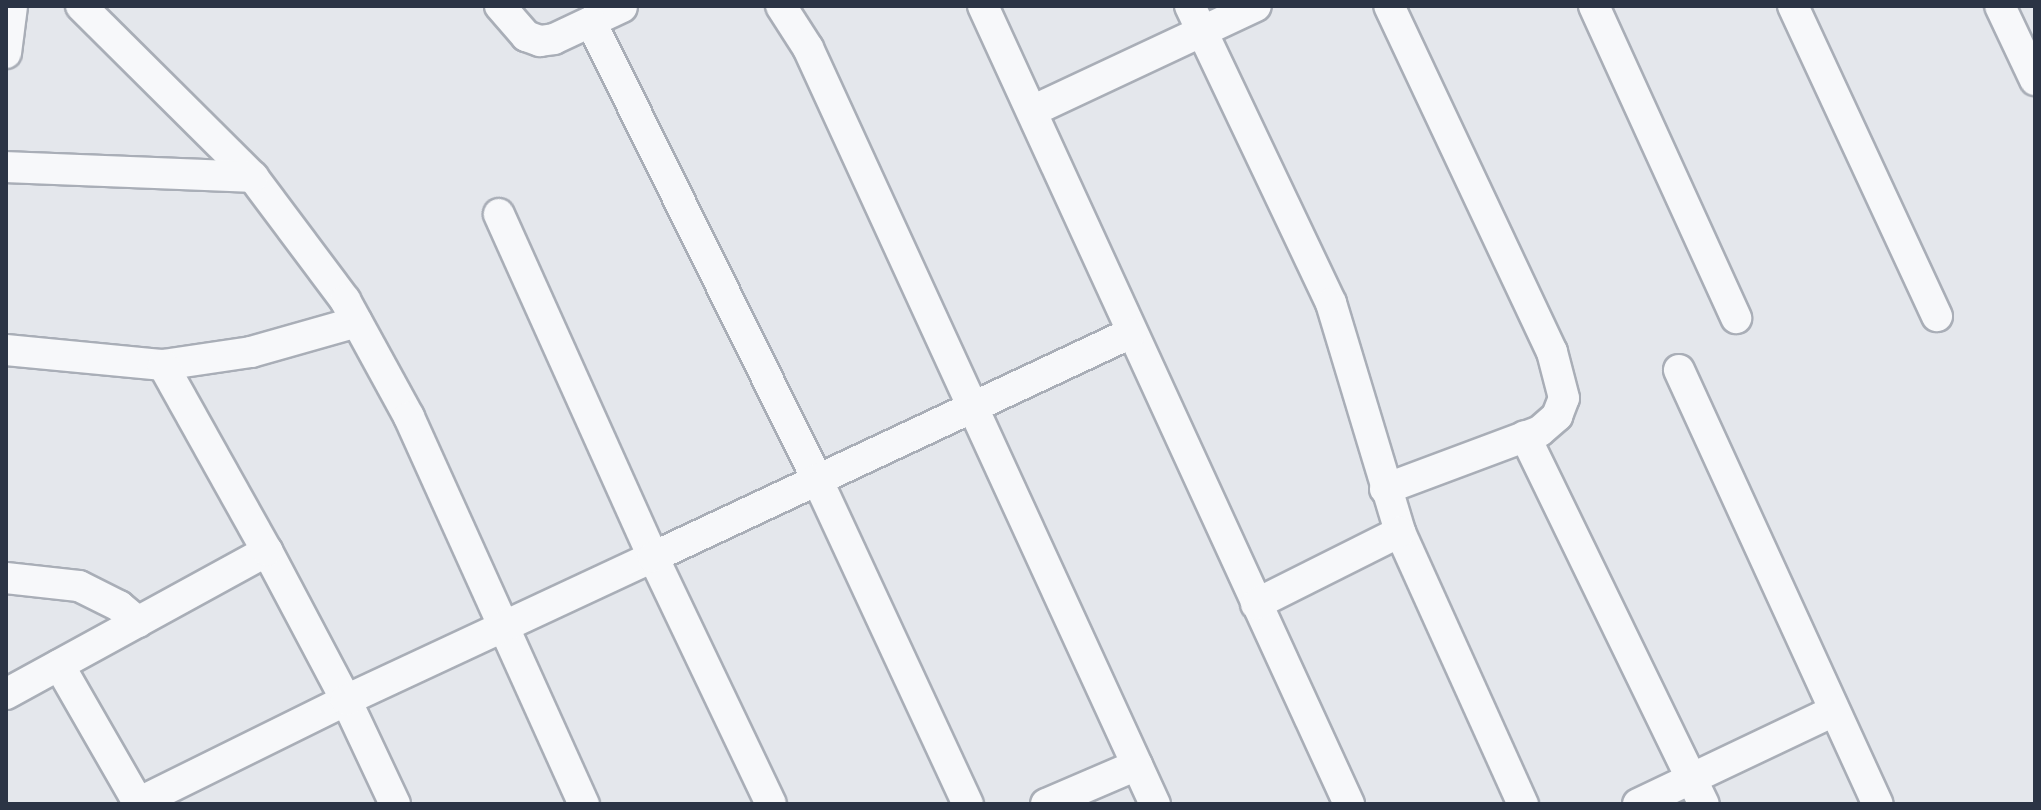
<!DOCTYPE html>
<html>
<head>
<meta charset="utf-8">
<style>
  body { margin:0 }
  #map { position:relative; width:2041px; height:810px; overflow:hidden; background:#e4e7ec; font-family:"Nunito Sans",sans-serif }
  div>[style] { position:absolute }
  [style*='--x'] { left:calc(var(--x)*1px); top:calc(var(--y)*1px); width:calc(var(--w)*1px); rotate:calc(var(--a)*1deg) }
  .roads { filter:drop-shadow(2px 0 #a9aeb7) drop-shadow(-2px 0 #a9aeb7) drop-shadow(0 2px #a9aeb7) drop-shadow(0 -2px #a9aeb7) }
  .street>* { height:30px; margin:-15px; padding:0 15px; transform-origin:15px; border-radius:15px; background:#f7f8fa }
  span { translate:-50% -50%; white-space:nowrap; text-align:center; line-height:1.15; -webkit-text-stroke:6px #f4f6f9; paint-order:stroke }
  .frame { position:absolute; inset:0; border:8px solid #2b3445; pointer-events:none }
</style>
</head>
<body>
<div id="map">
  <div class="roads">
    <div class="street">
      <div style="--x:81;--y:6;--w:243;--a:44.8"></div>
      <div style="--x:253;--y:177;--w:154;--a:53.2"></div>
      <div style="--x:345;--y:300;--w:133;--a:61.3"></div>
      <div style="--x:409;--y:417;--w:425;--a:65.7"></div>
      <div style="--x:500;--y:6;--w:40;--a:49"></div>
      <div style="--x:526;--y:36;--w:15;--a:20"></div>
      <div style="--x:540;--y:41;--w:14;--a:-8"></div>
      <div style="--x:554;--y:39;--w:75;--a:-25.2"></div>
      <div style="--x:781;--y:6;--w:50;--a:57.3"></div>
      <div style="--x:808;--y:48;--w:832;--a:65.35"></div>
      <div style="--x:983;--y:6;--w:878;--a:65.36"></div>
      <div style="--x:1190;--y:6;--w:329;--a:64.6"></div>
      <div style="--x:1331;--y:303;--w:239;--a:73.2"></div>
      <div style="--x:1400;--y:532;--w:299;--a:65.7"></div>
      <div style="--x:1594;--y:6;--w:343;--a:65.5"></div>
      <div style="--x:1793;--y:6;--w:342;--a:65.1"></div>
      <div style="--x:2000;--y:6;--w:82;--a:64.7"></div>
      <div style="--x:591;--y:22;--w:510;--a:63.69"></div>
      <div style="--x:817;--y:479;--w:358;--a:65.1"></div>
      <div style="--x:6;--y:53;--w:47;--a:-82.7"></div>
      <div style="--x:1032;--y:111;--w:247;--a:-25.1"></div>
      <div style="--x:6;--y:167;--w:247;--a:2.3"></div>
      <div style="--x:6;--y:350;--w:158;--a:5.5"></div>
      <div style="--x:163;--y:365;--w:89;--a:-8.4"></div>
      <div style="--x:251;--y:352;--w:110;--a:-15.8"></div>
      <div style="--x:1679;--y:370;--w:477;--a:65.4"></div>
      <div style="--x:1525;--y:436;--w:409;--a:64.1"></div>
      <div style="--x:1385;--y:489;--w:165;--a:-20.5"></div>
      <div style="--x:1540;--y:431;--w:23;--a:-41"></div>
      <div style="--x:1557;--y:416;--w:19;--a:-69"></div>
      <div style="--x:1564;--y:398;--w:48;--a:-104.6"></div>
      <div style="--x:1552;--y:352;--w:382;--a:-115.2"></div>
      <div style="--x:6;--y:578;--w:73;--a:6.3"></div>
      <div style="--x:79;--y:586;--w:45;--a:26.6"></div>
      <div style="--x:119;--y:606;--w:25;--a:40"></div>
      <div style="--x:1256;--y:604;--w:161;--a:-26.6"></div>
      <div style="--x:59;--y:665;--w:160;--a:60.1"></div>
      <div style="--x:6;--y:694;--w:298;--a:-28.7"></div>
      <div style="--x:138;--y:803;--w:232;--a:-26.3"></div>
      <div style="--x:346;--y:700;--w:169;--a:-117.9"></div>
      <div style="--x:267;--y:551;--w:213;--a:-119.2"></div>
      <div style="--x:395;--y:804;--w:115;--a:-115.2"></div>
      <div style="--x:346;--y:700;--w:339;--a:-25"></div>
      <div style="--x:653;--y:557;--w:376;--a:-114.2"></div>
      <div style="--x:771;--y:804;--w:274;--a:-115.5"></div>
      <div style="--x:653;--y:557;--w:528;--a:-25.11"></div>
      <div style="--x:1046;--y:804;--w:99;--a:-23.2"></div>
      <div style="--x:1638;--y:804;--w:217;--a:-25.4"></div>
    </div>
  </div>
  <div class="frame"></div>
</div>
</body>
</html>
